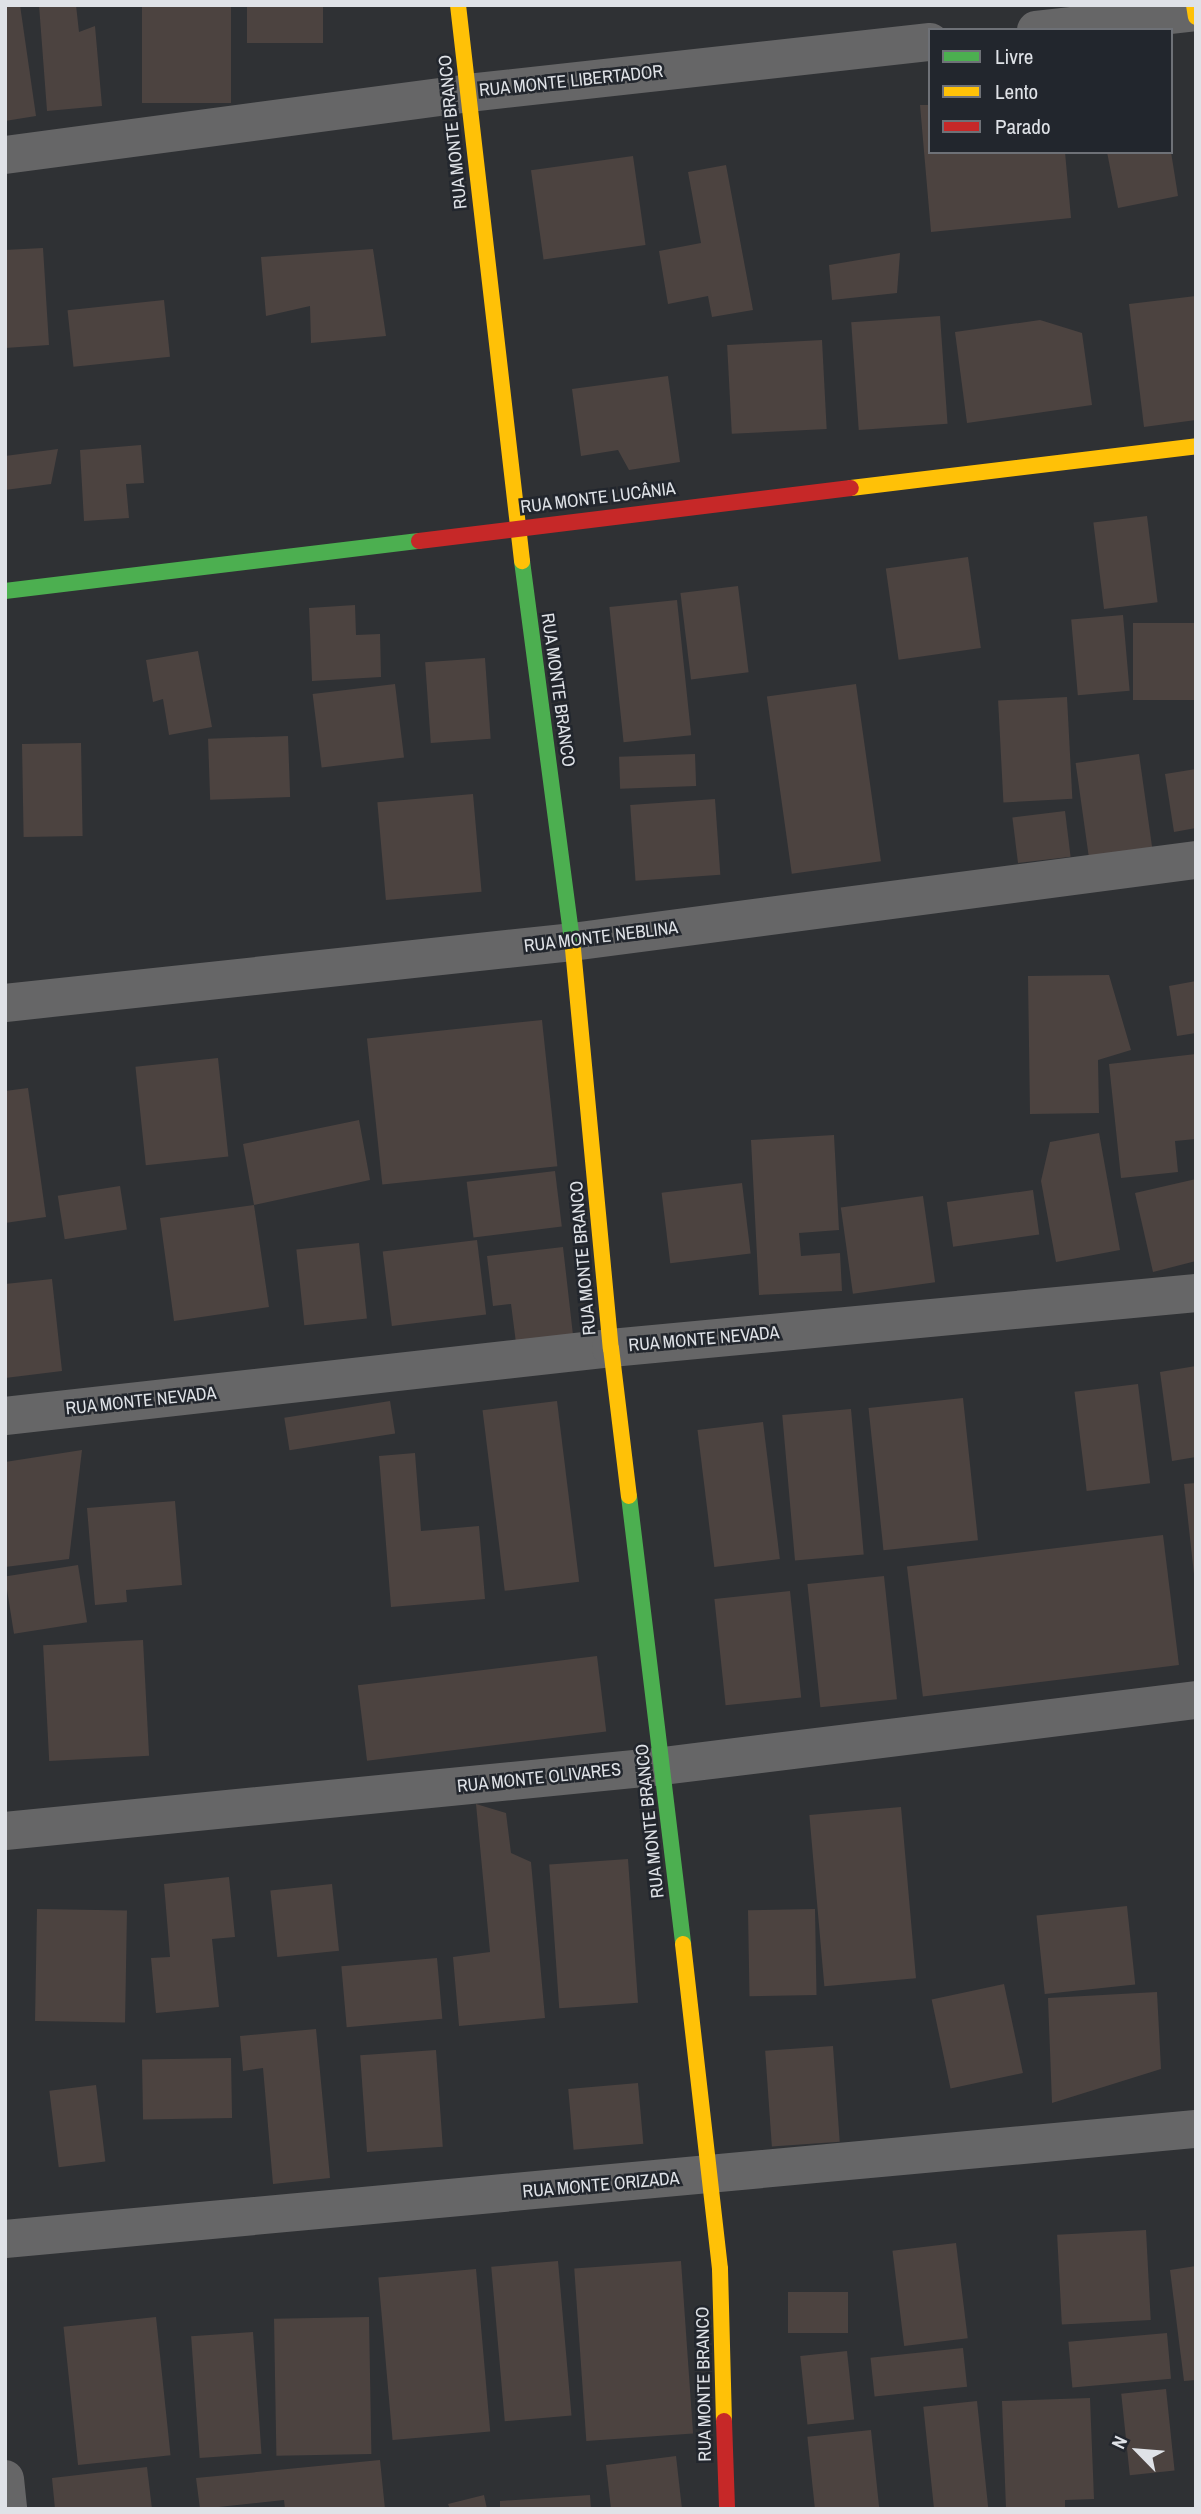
<!DOCTYPE html>
<html>
<head>
<meta charset="utf-8">
<style>
  body { margin:0 }
  #map { position:relative; width:1201px; height:2514px; overflow:hidden; background:#2f3134; font-family:"Archivo Narrow",sans-serif }
  div>[style] { position:absolute }
  [style*='--x'] { left:calc(var(--x)*1px); top:calc(var(--y)*1px); width:calc(var(--w)*1px); rotate:calc(var(--a)*1deg) }
  .building>* { inset:0; background:#4c4340; transform-origin:0 0 }
  .street>* { height:38px; margin:-19px; padding:0 19px; transform-origin:19px; border-radius:19px; background:#666667 }
  .fast>* { height:16px; margin:-8px; padding:0 8px; transform-origin:8px; border-radius:8px; background:#4caf50 }
  .slow>* { height:16px; margin:-8px; padding:0 8px; transform-origin:8px; border-radius:8px; background:#ffc107 }
  .jam>* { height:16px; margin:-8px; padding:0 8px; transform-origin:8px; border-radius:8px; background:#c62828 }
  span { translate:-50% -50%; white-space:nowrap; text-align:center; line-height:1.15; -webkit-text-stroke:5px #22262d; paint-order:stroke }
  .street-label { font-size:18px; color:#dfe2e7 }
  .frame { position:absolute; inset:0; border:7px solid #dfe2e7; pointer-events:none }
  .legend { position:absolute; left:928px; top:28px; width:245px; height:126px; box-sizing:border-box; background:#22262d; border:2px solid #6e7177; margin:0; padding:9px 12px; list-style:none; font-size:21px; color:#dfe2e7 }
  .legend li { display:flex; align-items:center; gap:14px; height:35px }
  .legend b { width:35px; border:2px solid #6e7177 }
  .north { position:absolute; left:1103px; top:2416px; width:70px; height:70px; -webkit-text-stroke:5px #22262d; paint-order:stroke; rotate:295deg; font-size:19px; font-weight:700; line-height:28px; text-align:center; color:#dfe2e7 }
  .north::after { content:''; display:block; margin:auto; width:24px; height:32px; background:#dfe2e7; clip-path:polygon(50% 0,100% 100%,50% 72%,0 100%) }
</style>
</head>
<body>
<div id="map">
  <div class="building">
    <div style="clip-path:polygon(5px 5px,20px 5px,36px 116px,5px 121px)"></div>
    <div style="clip-path:polygon(39px 5px,76px 5px,79px 32px,95px 26px,102px 106px,47px 111px)"></div>
    <div style="left:142px;top:5px;width:89px;height:98px"></div>
    <div style="left:247px;top:5px;width:76px;height:38px"></div>
    <div style="clip-path:polygon(920px 105px,930px 105px,930px 152px,1065px 152px,1071px 218px,931px 232px)"></div>
    <div style="clip-path:polygon(1107px 152px,1171px 152px,1178px 196px,1118px 208px)"></div>
    <div style="left:633px;top:156px;width:90px;height:103px;rotate:82deg"></div>
    <div style="clip-path:polygon(726px 165px,753px 310px,712px 317px,708px 296px,668px 304px,659px 251px,701px 243px,688px 172px)"></div>
    <div style="clip-path:polygon(43px 248px,49px 345px,5px 348px,5px 250px)"></div>
    <div style="clip-path:polygon(373px 249px,386px 336px,311px 343px,310px 306px,266px 316px,261px 257px)"></div>
    <div style="clip-path:polygon(900px 253px,897px 293px,832px 300px,829px 265px)"></div>
    <div style="clip-path:polygon(1196px 296px,1196px 420px,1144px 427px,1129px 304px)"></div>
    <div style="left:164px;top:300px;width:57px;height:97px;rotate:84deg"></div>
    <div style="left:940px;top:316px;width:108px;height:89px;rotate:86deg"></div>
    <div style="clip-path:polygon(1040px 320px,1082px 333px,1092px 405px,967px 423px,955px 332px)"></div>
    <div style="left:822px;top:340px;width:89px;height:95px;rotate:87deg"></div>
    <div style="clip-path:polygon(668px 376px,680px 462px,629px 470px,618px 450px,581px 456px,572px 389px)"></div>
    <div style="clip-path:polygon(141px 445px,144px 483px,126px 484px,129px 518px,84px 521px,80px 450px)"></div>
    <div style="clip-path:polygon(58px 449px,51px 484px,5px 490px,5px 456px)"></div>
    <div style="left:1147px;top:516px;width:87px;height:54px;rotate:83deg"></div>
    <div style="left:968px;top:557px;width:92px;height:83px;rotate:82deg"></div>
    <div style="left:738px;top:586px;width:87px;height:58px;rotate:83deg"></div>
    <div style="left:677px;top:600px;width:136px;height:68px;rotate:84deg"></div>
    <div style="clip-path:polygon(355px 605px,356px 635px,380px 634px,381px 677px,312px 681px,309px 608px)"></div>
    <div style="left:1123px;top:615px;width:76px;height:52px;rotate:85deg"></div>
    <div style="left:1196px;top:623px;width:77px;height:63px;rotate:90deg"></div>
    <div style="clip-path:polygon(198px 651px,212px 727px,169px 735px,163px 699px,153px 702px,146px 660px)"></div>
    <div style="left:485px;top:658px;width:81px;height:60px;rotate:86deg"></div>
    <div style="left:395px;top:684px;width:74px;height:83px;rotate:83deg"></div>
    <div style="left:856px;top:684px;width:179px;height:90px;rotate:82deg"></div>
    <div style="left:1067px;top:697px;width:102px;height:69px;rotate:87deg"></div>
    <div style="left:288px;top:736px;width:61px;height:80px;rotate:88deg"></div>
    <div style="left:81px;top:743px;width:93px;height:59px;rotate:89deg"></div>
    <div style="left:695px;top:754px;width:32px;height:76px;rotate:88deg"></div>
    <div style="left:1139px;top:754px;width:95px;height:64px;rotate:82deg"></div>
    <div style="clip-path:polygon(1196px 769px,1196px 828px,1174px 832px,1165px 774px)"></div>
    <div style="left:473px;top:794px;width:98px;height:96px;rotate:85deg"></div>
    <div style="left:715px;top:799px;width:76px;height:85px;rotate:86deg"></div>
    <div style="left:1065px;top:811px;width:46px;height:53px;rotate:83deg"></div>
    <div style="clip-path:polygon(1109px 975px,1131px 1050px,1098px 1060px,1099px 1113px,1030px 1114px,1028px 976px)"></div>
    <div style="clip-path:polygon(1196px 981px,1196px 1033px,1177px 1036px,1169px 986px)"></div>
    <div style="left:542px;top:1020px;width:147px;height:176px;rotate:84deg"></div>
    <div style="clip-path:polygon(1196px 1054px,1196px 1139px,1175px 1141px,1178px 1172px,1121px 1178px,1109px 1064px)"></div>
    <div style="left:218px;top:1058px;width:99px;height:83px;rotate:84deg"></div>
    <div style="clip-path:polygon(28px 1088px,46px 1217px,5px 1223px,5px 1091px)"></div>
    <div style="clip-path:polygon(359px 1120px,370px 1180px,254px 1205px,269px 1307px,174px 1321px,160px 1218px,254px 1205px,243px 1144px)"></div>
    <div style="clip-path:polygon(1099px 1133px,1120px 1250px,1056px 1262px,1041px 1181px,1050px 1142px)"></div>
    <div style="clip-path:polygon(834px 1135px,839px 1230px,799px 1233px,801px 1256px,840px 1253px,842px 1291px,759px 1295px,751px 1140px)"></div>
    <div style="left:555px;top:1171px;width:56px;height:89px;rotate:83deg"></div>
    <div style="clip-path:polygon(1196px 1179px,1196px 1261px,1153px 1272px,1135px 1193px)"></div>
    <div style="left:742px;top:1183px;width:71px;height:81px;rotate:83deg"></div>
    <div style="left:120px;top:1186px;width:44px;height:63px;rotate:81deg"></div>
    <div style="left:1033px;top:1190px;width:45px;height:87px;rotate:82deg"></div>
    <div style="left:923px;top:1196px;width:87px;height:83px;rotate:82deg"></div>
    <div style="left:477px;top:1240px;width:75px;height:95px;rotate:83deg"></div>
    <div style="left:359px;top:1243px;width:76px;height:63px;rotate:84deg"></div>
    <div style="clip-path:polygon(563px 1247px,573px 1335px,516px 1343px,511px 1304px,493px 1306px,487px 1256px)"></div>
    <div style="clip-path:polygon(52px 1279px,62px 1371px,5px 1378px,5px 1284px)"></div>
    <div style="clip-path:polygon(1196px 1366px,1196px 1457px,1172px 1461px,1160px 1372px)"></div>
    <div style="left:1138px;top:1384px;width:100px;height:64px;rotate:83deg"></div>
    <div style="left:963px;top:1398px;width:143px;height:95px;rotate:84deg"></div>
    <div style="left:390px;top:1401px;width:33px;height:107px;rotate:81deg"></div>
    <div style="left:557px;top:1401px;width:182px;height:75px;rotate:83deg"></div>
    <div style="left:851px;top:1409px;width:146px;height:69px;rotate:85deg"></div>
    <div style="left:763px;top:1422px;width:138px;height:66px;rotate:83deg"></div>
    <div style="clip-path:polygon(82px 1450px,69px 1559px,5px 1567px,5px 1462px)"></div>
    <div style="clip-path:polygon(415px 1453px,421px 1531px,479px 1526px,485px 1599px,391px 1607px,379px 1456px)"></div>
    <div style="clip-path:polygon(1196px 1483px,1196px 1574px,1194px 1574px,1184px 1484px)"></div>
    <div style="clip-path:polygon(175px 1501px,182px 1585px,126px 1590px,127px 1602px,95px 1605px,87px 1508px)"></div>
    <div style="left:1163px;top:1535px;width:131px;height:258px;rotate:83deg"></div>
    <div style="left:78px;top:1565px;width:58px;height:74px;rotate:81deg"></div>
    <div style="left:884px;top:1576px;width:124px;height:77px;rotate:84deg"></div>
    <div style="left:790px;top:1591px;width:107px;height:76px;rotate:84deg"></div>
    <div style="left:143px;top:1640px;width:116px;height:100px;rotate:87deg"></div>
    <div style="left:597px;top:1656px;width:76px;height:241px;rotate:83deg"></div>
    <div style="clip-path:polygon(476px 1804px,506px 1813px,511px 1853px,531px 1862px,545px 2018px,459px 2026px,453px 1957px,490px 1952px)"></div>
    <div style="left:901px;top:1807px;width:172px;height:92px;rotate:85deg"></div>
    <div style="left:628px;top:1859px;width:144px;height:79px;rotate:86deg"></div>
    <div style="clip-path:polygon(229px 1877px,235px 1937px,212px 1939px,219px 2007px,156px 2013px,151px 1958px,170px 1957px,164px 1884px)"></div>
    <div style="left:332px;top:1884px;width:67px;height:62px;rotate:84deg"></div>
    <div style="left:1127px;top:1906px;width:79px;height:91px;rotate:84deg"></div>
    <div style="left:37px;top:1909px;width:90px;height:112px;rotate:1deg"></div>
    <div style="left:815px;top:1909px;width:86px;height:67px;rotate:89deg"></div>
    <div style="left:437px;top:1958px;width:61px;height:96px;rotate:85deg"></div>
    <div style="left:1004px;top:1984px;width:91px;height:74px;rotate:78deg"></div>
    <div style="clip-path:polygon(1157px 1992px,1161px 2069px,1052px 2103px,1048px 1998px)"></div>
    <div style="clip-path:polygon(316px 2029px,330px 2178px,273px 2184px,263px 2068px,243px 2071px,240px 2036px)"></div>
    <div style="left:833px;top:2046px;width:96px;height:68px;rotate:86deg"></div>
    <div style="left:436px;top:2050px;width:97px;height:76px;rotate:86deg"></div>
    <div style="left:231px;top:2058px;width:60px;height:89px;rotate:89deg"></div>
    <div style="left:638px;top:2083px;width:61px;height:70px;rotate:85deg"></div>
    <div style="left:96px;top:2085px;width:77px;height:47px;rotate:83deg"></div>
    <div style="left:1146px;top:2230px;width:90px;height:89px;rotate:87deg"></div>
    <div style="left:956px;top:2243px;width:96px;height:64px;rotate:83deg"></div>
    <div style="left:558px;top:2261px;width:155px;height:67px;rotate:85deg"></div>
    <div style="left:681px;top:2261px;width:173px;height:107px;rotate:86deg"></div>
    <div style="clip-path:polygon(1196px 2266px,1196px 2380px,1184px 2381px,1170px 2270px)"></div>
    <div style="left:476px;top:2269px;width:163px;height:98px;rotate:85deg"></div>
    <div style="left:848px;top:2292px;width:41px;height:60px;rotate:90deg"></div>
    <div style="left:156px;top:2317px;width:139px;height:93px;rotate:84deg"></div>
    <div style="left:369px;top:2317px;width:137px;height:95px;rotate:89deg"></div>
    <div style="left:253px;top:2332px;width:122px;height:62px;rotate:86deg"></div>
    <div style="left:1167px;top:2333px;width:46px;height:99px;rotate:85deg"></div>
    <div style="left:963px;top:2348px;width:39px;height:93px;rotate:84deg"></div>
    <div style="left:847px;top:2351px;width:69px;height:47px;rotate:84deg"></div>
    <div style="left:1166px;top:2389px;width:82px;height:45px;rotate:84deg"></div>
    <div style="clip-path:polygon(1090px 2398px,1094px 2499px,1065px 2500px,1065px 2509px,1006px 2509px,1002px 2401px)"></div>
    <div style="left:977px;top:2401px;width:109px;height:54px;rotate:84deg"></div>
    <div style="left:871px;top:2430px;width:80px;height:64px;rotate:84deg"></div>
    <div style="clip-path:polygon(676px 2456px,682px 2509px,611px 2509px,606px 2465px)"></div>
    <div style="clip-path:polygon(380px 2460px,385px 2509px,285px 2509px,284px 2500px,200px 2509px,196px 2478px)"></div>
    <div style="clip-path:polygon(147px 2467px,152px 2509px,55px 2509px,52px 2478px)"></div>
    <div style="clip-path:polygon(484px 2495px,487px 2509px,450px 2509px,448px 2504px)"></div>
    <div style="clip-path:polygon(590px 2495px,591px 2509px,500px 2509px,500px 2501px)"></div>
  </div>
  <div class="street">
    <div style="--x:1036;--y:30;--w:161;--a:-6.4"></div>
    <div style="--x:5;--y:155;--w:467;--a:-7.6"></div>
    <div style="--x:468;--y:93;--w:465;--a:-6.3"></div>
    <div style="--x:5;--y:1003;--w:570;--a:-6.14"></div>
    <div style="--x:572;--y:942;--w:629;--a:-7.49"></div>
    <div style="--x:5;--y:1416;--w:610;--a:-6.4"></div>
    <div style="--x:611;--y:1348;--w:588;--a:-5.37"></div>
    <div style="--x:5;--y:1831;--w:661;--a:-5.64"></div>
    <div style="--x:663;--y:1766;--w:537;--a:-7.06"></div>
    <div style="--x:5;--y:2239;--w:1196;--a:-5.28"></div>
    <div style="--x:5;--y:2479;--w:30;--a:84"></div>
  </div>
  <div class="fast">
    <div style="--x:522;--y:561;--w:391;--a:82.5"></div>
    <div style="--x:5;--y:591;--w:417;--a:-6.9"></div>
    <div style="--x:629;--y:1496;--w:451;--a:83.1"></div>
  </div>
  <div class="slow">
    <div style="--x:458;--y:5;--w:560;--a:83.43"></div>
    <div style="--x:1194;--y:5;--w:12;--a:81"></div>
    <div style="--x:851;--y:488;--w:348;--a:-6.9"></div>
    <div style="--x:573;--y:949;--w:401;--a:84.6"></div>
    <div style="--x:611;--y:1348;--w:149;--a:83.1"></div>
    <div style="--x:683;--y:1944;--w:327;--a:83.5"></div>
    <div style="--x:720;--y:2269;--w:152;--a:88.5"></div>
  </div>
  <div class="jam">
    <div style="--x:419;--y:541;--w:435;--a:-7"></div>
    <div style="--x:724;--y:2421;--w:88;--a:88"></div>
  </div>
  <div class="street-label">
    <span style="left:571px;top:81px;rotate:-6deg">RUA MONTE LIBERTADOR</span>
    <span style="left:453px;top:132px;rotate:-96deg">RUA MONTE BRANCO</span>
    <span style="left:598px;top:498px;rotate:-7deg">RUA MONTE LUCÂNIA</span>
    <span style="left:558px;top:690px;rotate:82deg">RUA MONTE BRANCO</span>
    <span style="left:601px;top:937px;rotate:-7deg">RUA MONTE NEBLINA</span>
    <span style="left:583px;top:1258px;rotate:-95deg">RUA MONTE BRANCO</span>
    <span style="left:704px;top:1339px;rotate:-5deg">RUA MONTE NEVADA</span>
    <span style="left:141px;top:1401px;rotate:-6deg">RUA MONTE NEVADA</span>
    <span style="left:539px;top:1778px;rotate:-6deg">RUA MONTE OLIVARES</span>
    <span style="left:650px;top:1821px;rotate:-96deg">RUA MONTE BRANCO</span>
    <span style="left:601px;top:2185px;rotate:-5deg">RUA MONTE ORIZADA</span>
    <span style="left:704px;top:2384px;rotate:-91deg">RUA MONTE BRANCO</span>
  </div>
  <div class="frame"></div>
  <ul class="legend">
  <li><b style="height:9px;background:#4caf50"></b>Livre</li>
  <li><b style="height:9px;background:#ffc107"></b>Lento</li>
  <li><b style="height:9px;background:#c62828"></b>Parado</li>
  </ul>
  <div class="north">N</div>
</div>
</body>
</html>
